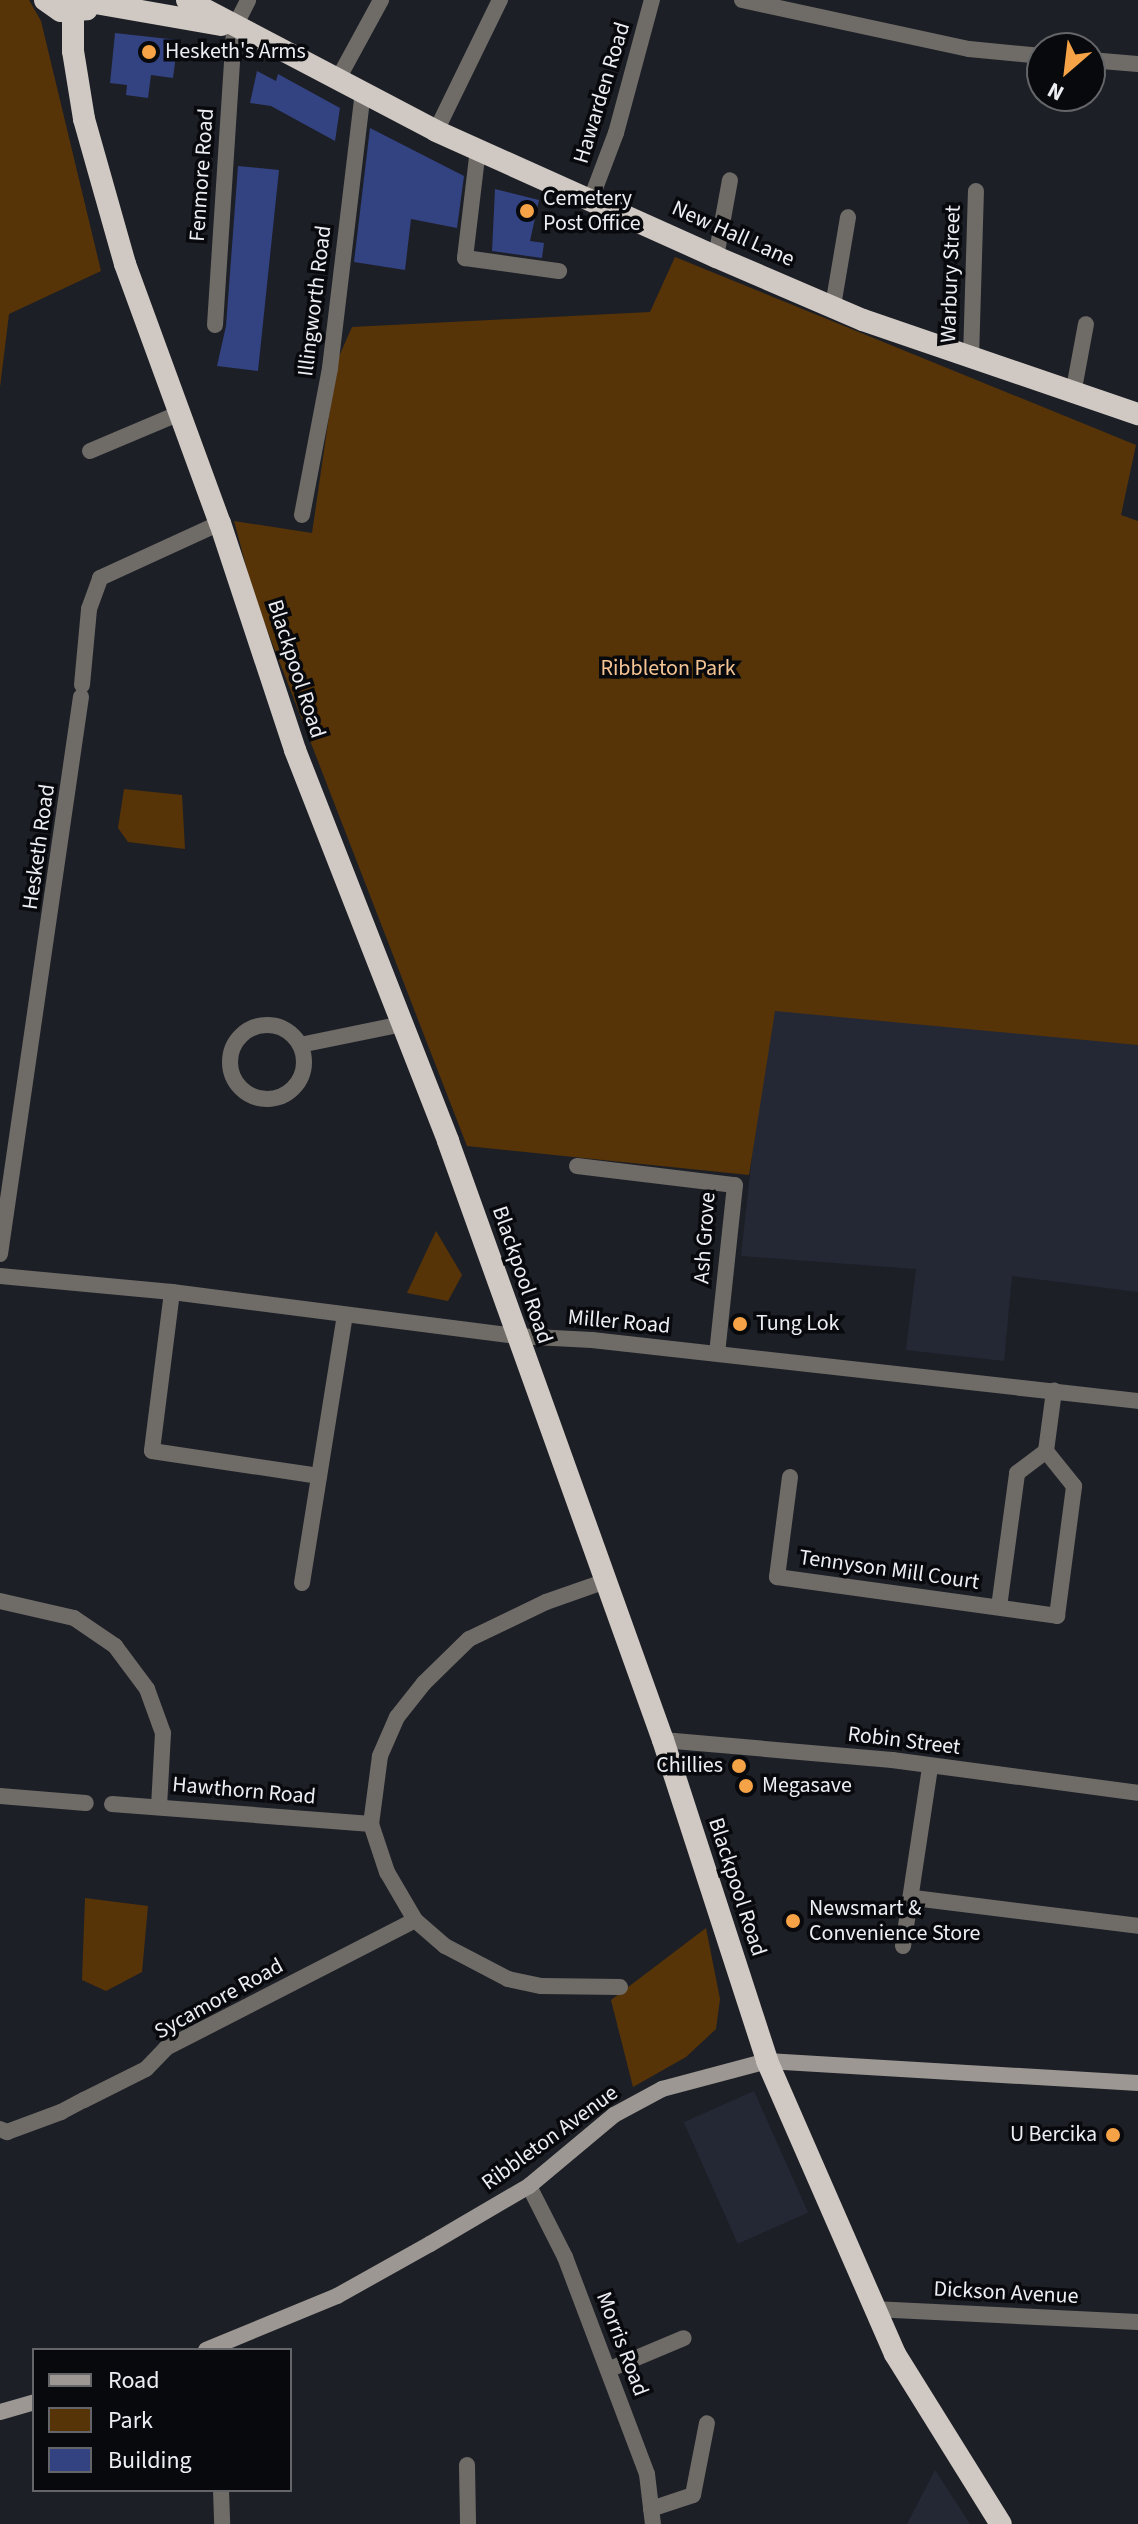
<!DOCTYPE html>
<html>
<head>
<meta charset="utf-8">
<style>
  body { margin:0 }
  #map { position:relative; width:1138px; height:2524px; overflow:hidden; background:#1d1f26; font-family:"Source Sans 3",sans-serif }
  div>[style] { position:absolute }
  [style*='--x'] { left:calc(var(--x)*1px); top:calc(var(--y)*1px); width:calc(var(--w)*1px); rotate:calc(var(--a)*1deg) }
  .built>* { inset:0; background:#242835; transform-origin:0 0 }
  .green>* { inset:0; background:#573408 }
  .building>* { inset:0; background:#334281 }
  .pedestrian>* { height:16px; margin:-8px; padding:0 8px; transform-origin:8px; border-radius:8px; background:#6f6c68 }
  .minor>* { height:16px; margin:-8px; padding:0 8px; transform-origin:8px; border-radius:8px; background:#6f6c68 }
  .minor>.ring { margin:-8px; padding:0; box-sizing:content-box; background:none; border:16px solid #6f6c68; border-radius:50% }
  .tertiary>* { height:16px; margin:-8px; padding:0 8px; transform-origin:8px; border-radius:8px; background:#6f6c68 }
  .secondary>* { height:16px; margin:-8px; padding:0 8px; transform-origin:8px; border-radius:8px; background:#9c9792 }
  .trunk>* { height:22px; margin:-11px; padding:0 11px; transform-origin:11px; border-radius:11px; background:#d0c8c2 }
  .dots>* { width:22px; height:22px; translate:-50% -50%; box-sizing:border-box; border:4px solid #08090c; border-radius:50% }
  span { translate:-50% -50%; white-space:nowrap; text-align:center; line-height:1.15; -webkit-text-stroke:7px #08090c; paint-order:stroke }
  .poi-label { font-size:22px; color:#eceef3 }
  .left { translate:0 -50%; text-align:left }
  .right { translate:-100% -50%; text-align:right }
  .street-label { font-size:22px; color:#eceef3 }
  .park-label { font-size:22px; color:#f5c495 }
  .legend { position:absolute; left:32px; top:2348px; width:260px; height:144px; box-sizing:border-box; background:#08090c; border:2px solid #636568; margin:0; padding:10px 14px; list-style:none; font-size:24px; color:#eceef3 }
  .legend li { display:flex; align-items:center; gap:16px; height:40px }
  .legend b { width:40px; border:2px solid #636568 }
  .north { position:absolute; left:1026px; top:32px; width:80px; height:80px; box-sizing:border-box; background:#08090c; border:2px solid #636568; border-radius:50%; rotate:208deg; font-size:22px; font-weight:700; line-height:32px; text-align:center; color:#eceef3 }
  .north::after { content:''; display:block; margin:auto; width:28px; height:36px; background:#f5a346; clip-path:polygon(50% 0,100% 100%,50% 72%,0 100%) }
</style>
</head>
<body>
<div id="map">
  <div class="built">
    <div style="clip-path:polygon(769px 1002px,1138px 1043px,1138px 1292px,1012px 1276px,1004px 1361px,906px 1350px,916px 1269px,741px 1256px)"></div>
    <div style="left:754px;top:2091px;width:133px;height:77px;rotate:66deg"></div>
    <div style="clip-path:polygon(935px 2470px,970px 2524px,907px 2524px)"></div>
  </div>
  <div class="green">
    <div style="clip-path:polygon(0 0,29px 0,41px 21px,101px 271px,9px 314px,0 387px)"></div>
    <div style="clip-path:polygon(675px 257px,1136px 445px,1121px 515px,1138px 521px,1138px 1045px,775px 1011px,749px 1175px,467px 1146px,254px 596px,234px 521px,312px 533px,337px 361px,352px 327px,650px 312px)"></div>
    <div style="clip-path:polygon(124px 789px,182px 795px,185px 849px,128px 842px,118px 828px)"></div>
    <div style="clip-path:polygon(436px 1231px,462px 1275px,448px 1301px,407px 1293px)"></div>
    <div style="clip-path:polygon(85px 1898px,148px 1906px,142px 1972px,106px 1991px,82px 1980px)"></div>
    <div style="clip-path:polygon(706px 1928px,720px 1999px,716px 2029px,686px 2057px,633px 2087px,611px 2000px)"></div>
  </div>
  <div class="building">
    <div style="clip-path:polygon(115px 33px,178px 40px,173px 78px,151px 75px,148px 98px,126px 95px,127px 85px,110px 83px)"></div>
    <div style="clip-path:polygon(257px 71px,276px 81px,278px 74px,340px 108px,335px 141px,271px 106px,250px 103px)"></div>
    <div style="clip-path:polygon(370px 128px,464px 176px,457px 228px,411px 219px,405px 270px,354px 262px)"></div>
    <div style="clip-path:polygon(238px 166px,279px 170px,258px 371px,217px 366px,226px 326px)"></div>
    <div style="clip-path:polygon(495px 189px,539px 200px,530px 241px,544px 243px,542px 258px,492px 251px)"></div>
  </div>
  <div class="pedestrian">
    <div style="--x:61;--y:2112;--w:26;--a:-28"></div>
  </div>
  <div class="minor">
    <div style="--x:742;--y:0;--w:232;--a:12.2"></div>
    <div style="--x:969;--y:49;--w:73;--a:5.5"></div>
    <div style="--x:1090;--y:60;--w:48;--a:4.8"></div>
    <div style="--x:338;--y:79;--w:90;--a:-61.4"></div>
    <div style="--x:436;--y:131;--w:146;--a:-64"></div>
    <div style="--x:478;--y:149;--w:110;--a:96.8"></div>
    <div style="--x:465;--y:258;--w:95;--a:7.9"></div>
    <div style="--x:591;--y:199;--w:71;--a:-69.3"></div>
    <div style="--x:616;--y:133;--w:138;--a:-74.9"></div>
    <div style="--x:716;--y:257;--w:78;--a:-79.7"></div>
    <div style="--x:833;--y:306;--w:90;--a:-80.4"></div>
    <div style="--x:215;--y:325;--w:298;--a:-86.3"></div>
    <div style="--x:234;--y:28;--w:31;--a:-63"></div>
    <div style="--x:971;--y:358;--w:167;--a:-88.3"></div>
    <div style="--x:1073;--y:394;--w:71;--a:-79.5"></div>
    <div style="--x:90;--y:451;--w:98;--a:-22.9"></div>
    <div style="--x:302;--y:515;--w:150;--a:-79.2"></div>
    <div style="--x:330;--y:368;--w:279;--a:-83.2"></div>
    <div style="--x:82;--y:685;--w:76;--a:-84.7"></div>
    <div style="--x:89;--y:609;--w:33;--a:-70"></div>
    <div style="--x:100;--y:578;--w:132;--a:-24.6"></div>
    <div class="ring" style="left:230px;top:1025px;width:58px;height:58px"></div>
    <div style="--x:300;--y:1045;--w:104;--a:-11.6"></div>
    <div style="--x:577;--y:1166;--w:159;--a:6.9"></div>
    <div style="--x:735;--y:1185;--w:169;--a:96.1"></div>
    <div style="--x:0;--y:1254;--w:563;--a:-81.73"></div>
    <div style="--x:172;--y:1292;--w:160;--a:97.2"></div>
    <div style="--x:152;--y:1451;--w:169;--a:8.5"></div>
    <div style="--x:515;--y:1336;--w:77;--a:3"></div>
    <div style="--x:592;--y:1340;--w:549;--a:6.37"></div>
    <div style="--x:790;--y:1477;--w:101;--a:97.4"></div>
    <div style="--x:777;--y:1577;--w:283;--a:7.9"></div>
    <div style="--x:1057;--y:1616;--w:131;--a:-82.5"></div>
    <div style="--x:1074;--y:1486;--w:45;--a:-128.7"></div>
    <div style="--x:603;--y:1582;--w:60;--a:160.7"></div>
    <div style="--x:546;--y:1602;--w:85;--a:154.3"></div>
    <div style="--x:469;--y:1639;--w:63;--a:135.6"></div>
    <div style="--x:424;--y:1683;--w:43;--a:128.5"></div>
    <div style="--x:397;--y:1717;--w:43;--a:113.6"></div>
    <div style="--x:380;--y:1756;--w:69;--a:97.5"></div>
    <div style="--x:371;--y:1824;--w:51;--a:71.6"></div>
    <div style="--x:387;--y:1872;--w:56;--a:59.7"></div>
    <div style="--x:415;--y:1920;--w:40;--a:41"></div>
    <div style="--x:445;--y:1946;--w:71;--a:27.6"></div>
    <div style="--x:508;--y:1979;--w:34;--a:12"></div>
    <div style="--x:541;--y:1986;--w:79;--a:0.7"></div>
    <div style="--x:302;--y:1583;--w:271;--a:-80.9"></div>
    <div style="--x:0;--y:1601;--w:76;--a:12.9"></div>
    <div style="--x:74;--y:1618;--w:50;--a:34.3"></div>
    <div style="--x:115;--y:1646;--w:54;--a:53.3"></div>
    <div style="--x:147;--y:1689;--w:47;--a:70"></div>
    <div style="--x:163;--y:1733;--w:73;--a:93.1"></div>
    <div style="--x:999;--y:1607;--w:135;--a:-82.3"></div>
    <div style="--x:1017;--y:1473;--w:36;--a:-37"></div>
    <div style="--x:1046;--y:1451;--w:61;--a:-82.4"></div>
    <div style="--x:663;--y:1740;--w:230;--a:5"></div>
    <div style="--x:892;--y:1760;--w:248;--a:7.6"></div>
    <div style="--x:0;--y:1796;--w:86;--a:4.7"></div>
    <div style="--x:112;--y:1804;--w:260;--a:4.4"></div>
    <div style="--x:914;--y:1898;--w:226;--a:7.1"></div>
    <div style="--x:903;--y:1946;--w:181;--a:-81.4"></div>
    <div style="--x:84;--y:2100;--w:69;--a:-26.6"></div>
    <div style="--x:146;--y:2069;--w:29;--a:-46"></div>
    <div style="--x:166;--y:2048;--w:280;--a:-27.2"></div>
    <div style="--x:0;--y:2129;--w:8;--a:23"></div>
    <div style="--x:7;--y:2132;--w:58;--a:-20.3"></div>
    <div style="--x:529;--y:2186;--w:80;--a:63.1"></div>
    <div style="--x:565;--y:2257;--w:232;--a:69.3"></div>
    <div style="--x:647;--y:2474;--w:50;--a:83.2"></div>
    <div style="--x:873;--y:2309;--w:265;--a:2.8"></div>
    <div style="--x:608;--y:2370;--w:82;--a:-22.8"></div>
    <div style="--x:467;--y:2465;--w:59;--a:89"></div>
    <div style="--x:221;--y:2490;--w:34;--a:88"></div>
    <div style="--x:651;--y:2509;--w:44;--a:-18.4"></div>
    <div style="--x:693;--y:2495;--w:73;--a:-79"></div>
  </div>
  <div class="tertiary">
    <div style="--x:0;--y:1276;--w:173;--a:5.3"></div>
    <div style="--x:172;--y:1292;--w:346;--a:7.3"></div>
  </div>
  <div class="secondary">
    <div style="--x:206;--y:2350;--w:142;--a:-22.4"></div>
    <div style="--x:337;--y:2296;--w:107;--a:-29.2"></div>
    <div style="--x:430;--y:2244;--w:115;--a:-30.4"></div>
    <div style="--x:529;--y:2186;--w:111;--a:-39.9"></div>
    <div style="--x:614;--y:2115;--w:55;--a:-28.4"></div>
    <div style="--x:662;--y:2089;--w:109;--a:-14.9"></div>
    <div style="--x:767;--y:2061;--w:372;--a:3.4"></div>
    <div style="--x:0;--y:2412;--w:35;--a:-16"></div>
  </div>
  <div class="trunk">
    <div style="--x:45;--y:0;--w:19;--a:35"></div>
    <div style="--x:61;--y:11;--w:26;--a:-4"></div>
    <div style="--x:187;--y:0;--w:281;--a:27.7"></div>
    <div style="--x:436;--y:131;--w:307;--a:24.2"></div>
    <div style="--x:716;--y:257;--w:160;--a:23.2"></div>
    <div style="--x:863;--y:320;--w:291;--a:18.9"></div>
    <div style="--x:95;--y:3;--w:128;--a:9.9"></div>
    <div style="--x:73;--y:14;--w:37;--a:90"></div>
    <div style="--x:73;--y:51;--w:69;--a:80.8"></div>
    <div style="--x:84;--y:119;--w:151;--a:74.2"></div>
    <div style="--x:125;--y:264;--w:276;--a:69.9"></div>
    <div style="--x:220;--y:523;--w:239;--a:71.7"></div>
    <div style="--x:295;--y:750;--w:420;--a:68.6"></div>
    <div style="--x:448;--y:1141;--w:636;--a:70.26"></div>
    <div style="--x:663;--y:1740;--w:337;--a:72"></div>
    <div style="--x:767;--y:2061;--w:320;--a:66.4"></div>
    <div style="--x:895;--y:2354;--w:200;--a:58.1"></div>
  </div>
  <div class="dots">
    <div style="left:149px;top:52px;background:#f5a346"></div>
    <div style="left:527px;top:211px;background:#f5a346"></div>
    <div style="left:740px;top:1324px;background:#f5a346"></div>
    <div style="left:739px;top:1766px;background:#f5a346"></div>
    <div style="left:746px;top:1786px;background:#f5a346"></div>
    <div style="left:793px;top:1921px;background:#f5a346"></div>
    <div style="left:1113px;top:2135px;background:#f5a346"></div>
  </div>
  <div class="poi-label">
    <span class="left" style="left:165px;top:52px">Hesketh's Arms</span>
    <span class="left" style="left:543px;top:211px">Cemetery<br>Post Office</span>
    <span class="left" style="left:756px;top:1324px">Tung Lok</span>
    <span class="right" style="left:723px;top:1766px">Chillies</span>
    <span class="left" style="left:762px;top:1786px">Megasave</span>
    <span class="left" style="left:809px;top:1921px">Newsmart &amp;<br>Convenience Store</span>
    <span class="right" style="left:1097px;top:2135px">U Bercika</span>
  </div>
  <div class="street-label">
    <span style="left:602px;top:93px;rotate:-73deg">Hawarden Road</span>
    <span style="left:202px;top:175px;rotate:-86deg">Fenmore Road</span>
    <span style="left:733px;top:234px;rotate:24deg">New Hall Lane</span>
    <span style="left:951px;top:274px;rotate:-88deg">Warbury Street</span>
    <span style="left:315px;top:301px;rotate:-83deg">Illingworth Road</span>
    <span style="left:296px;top:669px;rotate:72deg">Blackpool Road</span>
    <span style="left:39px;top:847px;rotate:-82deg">Hesketh Road</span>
    <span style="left:705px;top:1238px;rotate:-86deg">Ash Grove</span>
    <span style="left:522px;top:1275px;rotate:71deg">Blackpool Road</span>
    <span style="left:619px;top:1322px;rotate:5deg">Miller Road</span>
    <span style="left:889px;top:1570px;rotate:8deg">Tennyson Mill Court</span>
    <span style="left:904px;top:1741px;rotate:7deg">Robin Street</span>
    <span style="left:244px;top:1791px;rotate:5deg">Hawthorn Road</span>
    <span style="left:737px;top:1887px;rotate:72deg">Blackpool Road</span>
    <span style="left:219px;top:1999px;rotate:-29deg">Sycamore Road</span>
    <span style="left:550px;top:2138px;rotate:-36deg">Ribbleton Avenue</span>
    <span style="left:1006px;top:2293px;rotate:3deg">Dickson Avenue</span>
    <span style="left:622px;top:2344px;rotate:69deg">Morris Road</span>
  </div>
  <div class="park-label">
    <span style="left:668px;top:669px">Ribbleton Park</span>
  </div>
  <ul class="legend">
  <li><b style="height:10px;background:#9c9792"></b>Road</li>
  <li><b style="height:22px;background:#573408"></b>Park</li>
  <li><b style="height:22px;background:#334281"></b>Building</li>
  </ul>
  <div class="north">N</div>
</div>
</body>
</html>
